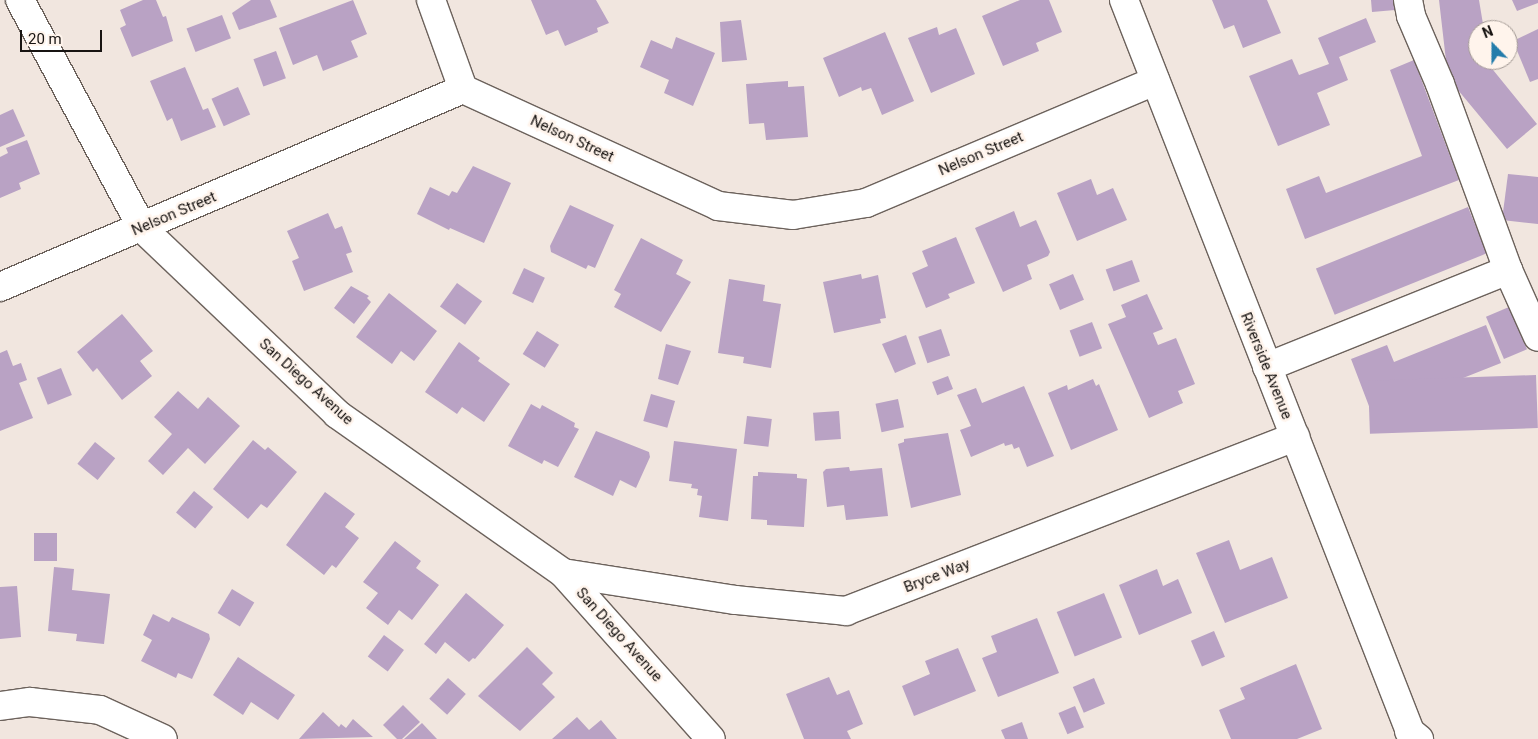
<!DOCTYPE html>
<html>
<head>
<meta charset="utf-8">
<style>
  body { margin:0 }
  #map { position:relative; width:1538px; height:739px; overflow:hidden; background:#f1e6df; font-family:Roboto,sans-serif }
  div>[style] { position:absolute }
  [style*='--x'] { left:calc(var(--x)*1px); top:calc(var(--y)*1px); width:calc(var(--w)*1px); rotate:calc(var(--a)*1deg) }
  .building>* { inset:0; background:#b9a2c4; transform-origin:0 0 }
  .roads { filter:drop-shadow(1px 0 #6c625c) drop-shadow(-1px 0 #6c625c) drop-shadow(0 1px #6c625c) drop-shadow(0 -1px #6c625c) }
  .minor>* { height:28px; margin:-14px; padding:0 14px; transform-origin:14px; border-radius:14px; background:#fff }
  .major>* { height:28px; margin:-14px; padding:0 14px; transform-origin:14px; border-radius:14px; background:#fff }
  .highway>* { height:28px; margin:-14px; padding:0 14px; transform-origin:14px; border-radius:14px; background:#fff }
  span { translate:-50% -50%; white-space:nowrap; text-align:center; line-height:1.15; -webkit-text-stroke:5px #fff4ec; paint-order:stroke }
  .street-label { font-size:15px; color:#181412 }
  .north { position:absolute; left:1468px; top:20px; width:50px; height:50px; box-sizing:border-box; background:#fff4ec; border:1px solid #a39a95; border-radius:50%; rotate:338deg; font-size:14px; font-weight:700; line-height:20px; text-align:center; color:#181412 }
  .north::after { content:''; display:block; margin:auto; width:18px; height:22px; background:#237cab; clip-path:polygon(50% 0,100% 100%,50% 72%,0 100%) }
  .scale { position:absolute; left:20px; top:30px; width:82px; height:22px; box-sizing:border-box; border:2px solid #181412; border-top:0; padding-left:6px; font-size:15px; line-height:18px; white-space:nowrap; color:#181412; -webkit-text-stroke:4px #fff4ec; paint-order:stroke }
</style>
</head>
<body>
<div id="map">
  <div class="building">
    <div style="clip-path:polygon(143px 0,156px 0,163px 17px,166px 16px,173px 41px,132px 57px,120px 28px,126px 25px,120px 10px)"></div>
    <div style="clip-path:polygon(251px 0,270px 0,277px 17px,239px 30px,232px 13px)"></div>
    <div style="clip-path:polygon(353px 0,367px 34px,351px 41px,358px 57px,323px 71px,317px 55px,293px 65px,279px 28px)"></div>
    <div style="clip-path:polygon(531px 0,596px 0,609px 23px,597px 28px,598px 32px,565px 46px,558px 30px,546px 35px)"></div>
    <div style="clip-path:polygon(1020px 0,1049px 0,1062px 32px,1036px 43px,1039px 51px,1003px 66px,982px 16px)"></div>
    <div style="clip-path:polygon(1212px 0,1267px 0,1281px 33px,1243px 48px,1234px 25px,1224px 29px)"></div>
    <div style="clip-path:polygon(1371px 0,1394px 0,1395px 10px,1372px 12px)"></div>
    <div style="clip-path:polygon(1439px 0,1479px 0,1484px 30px,1478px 30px,1478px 60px,1485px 60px,1537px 124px,1507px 149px,1448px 78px)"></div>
    <div style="clip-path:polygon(1512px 0,1538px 0,1538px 3px,1517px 11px)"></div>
    <div style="left:222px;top:15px;width:25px;height:38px;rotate:69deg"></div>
    <div style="clip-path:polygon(1366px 18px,1376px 42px,1339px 57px,1348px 80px,1317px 93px,1330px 125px,1278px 146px,1249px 76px,1292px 59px,1299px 75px,1329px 64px,1318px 38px)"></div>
    <div style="clip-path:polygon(741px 20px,747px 60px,722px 62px,720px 22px)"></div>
    <div style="clip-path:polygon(937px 27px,939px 35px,956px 28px,975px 74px,931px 93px,908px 38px)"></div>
    <div style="clip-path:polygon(1538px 29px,1538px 79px,1530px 82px,1513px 41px)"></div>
    <div style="clip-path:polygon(885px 32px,914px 101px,882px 115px,871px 88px,862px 91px,861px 87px,839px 97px,823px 58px)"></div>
    <div style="clip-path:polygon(676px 37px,715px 53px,693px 106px,664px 93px,669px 80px,640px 67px,651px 40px,672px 49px)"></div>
    <div style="left:276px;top:51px;width:29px;height:24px;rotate:70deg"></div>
    <div style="clip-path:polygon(1414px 60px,1459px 180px,1305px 239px,1286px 189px,1319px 176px,1326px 193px,1422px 156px,1390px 70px)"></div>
    <div style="clip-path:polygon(185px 67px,203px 110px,208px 108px,216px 127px,181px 141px,172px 118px,167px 121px,150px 81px)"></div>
    <div style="clip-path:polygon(788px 81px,788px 87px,804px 86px,808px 137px,766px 140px,764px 123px,749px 124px,746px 84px)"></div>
    <div style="left:238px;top:87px;width:30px;height:29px;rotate:66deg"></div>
    <div style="clip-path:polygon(13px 109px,25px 136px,0 147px,0 115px)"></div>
    <div style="clip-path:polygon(27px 140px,40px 174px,19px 183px,21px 189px,0 198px,0 157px,8px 153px,6px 148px)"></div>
    <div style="clip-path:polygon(473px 166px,511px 183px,484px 243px,450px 228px,449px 230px,417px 214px,430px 187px,449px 196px,452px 191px,457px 193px)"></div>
    <div style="clip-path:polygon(1508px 174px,1538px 177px,1538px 224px,1502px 220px)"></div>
    <div style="clip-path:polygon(1091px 179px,1097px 195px,1113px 188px,1127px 220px,1077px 241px,1057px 193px)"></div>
    <div style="clip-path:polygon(570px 205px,614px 225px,595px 268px,588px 265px,586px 269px,551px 252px,550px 246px)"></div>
    <div style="left:1468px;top:207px;width:50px;height:164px;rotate:68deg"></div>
    <div style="clip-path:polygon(1014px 211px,1020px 227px,1036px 220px,1050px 252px,1048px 256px,1027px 265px,1032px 279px,1003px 292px,975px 228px)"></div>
    <div style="clip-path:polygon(328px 213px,335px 229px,342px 226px,352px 252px,346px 254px,353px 272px,304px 291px,292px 261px,299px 258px,287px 231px)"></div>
    <div style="clip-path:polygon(956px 237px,975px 283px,948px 294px,950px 298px,926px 308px,912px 273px,928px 266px,922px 251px)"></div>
    <div style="clip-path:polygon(641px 238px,683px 260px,676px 274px,691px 282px,661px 332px,614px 307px,621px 294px,614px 290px)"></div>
    <div style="left:1132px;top:260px;width:23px;height:28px;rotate:70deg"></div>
    <div style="left:524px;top:268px;width:23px;height:28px;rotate:25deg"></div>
    <div style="clip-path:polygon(861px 274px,862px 279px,878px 275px,886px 318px,880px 319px,881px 323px,834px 333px,823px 282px)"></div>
    <div style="left:1073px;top:274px;width:28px;height:26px;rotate:67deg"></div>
    <div style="clip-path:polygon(729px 279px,765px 285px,763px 301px,781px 304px,771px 368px,743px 363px,744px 357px,718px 353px)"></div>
    <div style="left:457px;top:283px;width:31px;height:29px;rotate:36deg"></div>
    <div style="clip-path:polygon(351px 286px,369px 296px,367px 298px,371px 302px,354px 324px,334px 308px)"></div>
    <div style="clip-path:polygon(389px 293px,437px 331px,414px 361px,401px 351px,392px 364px,356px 337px)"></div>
    <div style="clip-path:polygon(1147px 294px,1163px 329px,1153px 333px,1158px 345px,1176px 338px,1195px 384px,1178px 391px,1183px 403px,1149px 418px,1108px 324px,1126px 317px,1121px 305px)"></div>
    <div style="left:1509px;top:307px;width:46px;height:25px;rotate:67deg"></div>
    <div style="clip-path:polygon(122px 314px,153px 351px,140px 361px,152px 376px,122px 400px,97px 368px,93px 372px,77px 352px)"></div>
    <div style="left:1092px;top:322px;width:28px;height:24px;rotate:69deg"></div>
    <div style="clip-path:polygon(1486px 325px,1501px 363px,1372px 414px,1351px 359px,1387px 345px,1394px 362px)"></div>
    <div style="left:941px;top:329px;width:28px;height:24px;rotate:71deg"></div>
    <div style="left:537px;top:331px;width:26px;height:27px;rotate:32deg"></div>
    <div style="clip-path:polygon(906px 335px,916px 364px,895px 373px,882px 344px)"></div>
    <div style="clip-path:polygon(459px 342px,480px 358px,478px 361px,510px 384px,484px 422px,462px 407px,457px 414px,425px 392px)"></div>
    <div style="clip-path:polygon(666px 344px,691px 351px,678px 385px,658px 379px)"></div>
    <div style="clip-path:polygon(7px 350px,13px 366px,21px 363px,27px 380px,19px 383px,33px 418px,0 431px,0 353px)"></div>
    <div style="left:61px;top:368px;width:29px;height:26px;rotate:68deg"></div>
    <div style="left:1536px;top:375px;width:53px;height:168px;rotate:88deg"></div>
    <div style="left:948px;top:376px;width:14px;height:17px;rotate:69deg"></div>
    <div style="clip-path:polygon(1093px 379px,1096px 386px,1099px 384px,1118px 430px,1071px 450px,1048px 393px,1067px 385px,1068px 390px)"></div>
    <div style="clip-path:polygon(1024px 386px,1054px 456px,1027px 467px,1019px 447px,1014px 449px,1012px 444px,1005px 446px,1004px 443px,971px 457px,960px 430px,971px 426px,957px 395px,976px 388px,982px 403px)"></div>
    <div style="clip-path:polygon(178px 391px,198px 409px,208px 397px,240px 426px,205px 464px,188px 448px,163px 475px,148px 461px,172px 434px,154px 417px)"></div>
    <div style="left:651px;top:394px;width:25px;height:28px;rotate:16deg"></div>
    <div style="left:898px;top:399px;width:29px;height:23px;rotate:78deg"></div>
    <div style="clip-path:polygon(531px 404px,540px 409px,542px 405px,575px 423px,574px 427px,579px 429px,558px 467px,544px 460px,542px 464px,508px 446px)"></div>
    <div style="left:839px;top:411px;width:28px;height:26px;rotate:86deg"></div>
    <div style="left:747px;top:416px;width:25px;height:28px;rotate:7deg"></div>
    <div style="clip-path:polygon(596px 431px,649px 452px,650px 457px,636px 488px,620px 480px,613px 496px,574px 477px)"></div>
    <div style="clip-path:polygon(948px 433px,961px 495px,911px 508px,898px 444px,904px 442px,904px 439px)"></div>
    <div style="clip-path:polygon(253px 440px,265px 450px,268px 447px,297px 472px,267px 508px,261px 504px,248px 519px,213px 489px)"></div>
    <div style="clip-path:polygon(674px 441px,737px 449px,728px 521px,699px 517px,702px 496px,697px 495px,698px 489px,691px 488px,692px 484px,669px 481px)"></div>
    <div style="left:95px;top:442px;width:26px;height:28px;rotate:39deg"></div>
    <div style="clip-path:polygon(849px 467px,850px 471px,882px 468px,888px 516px,846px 520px,844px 505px,827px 507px,823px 472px,826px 469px)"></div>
    <div style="clip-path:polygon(758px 472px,797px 474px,797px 478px,807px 479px,804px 527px,767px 525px,767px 520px,751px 519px,753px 476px,758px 476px)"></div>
    <div style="left:194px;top:491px;width:25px;height:28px;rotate:40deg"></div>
    <div style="clip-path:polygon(325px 492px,355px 514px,345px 527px,359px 538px,336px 568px,332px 565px,324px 575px,286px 545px)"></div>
    <div style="left:34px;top:533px;width:23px;height:28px"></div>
    <div style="clip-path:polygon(1229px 540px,1240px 570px,1272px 557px,1288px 598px,1225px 623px,1196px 553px)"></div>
    <div style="clip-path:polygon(395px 541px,421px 561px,416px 568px,439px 585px,412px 620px,399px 610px,388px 625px,366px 608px,378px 593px,363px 582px)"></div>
    <div style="clip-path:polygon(54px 567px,74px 569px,72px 590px,110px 594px,104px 644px,76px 641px,77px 634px,48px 631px)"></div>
    <div style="clip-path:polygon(1157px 569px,1163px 586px,1178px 579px,1192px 613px,1139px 635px,1119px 585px)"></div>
    <div style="clip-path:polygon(17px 586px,21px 637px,0 639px,0 587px)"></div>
    <div style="left:232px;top:589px;width:26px;height:28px;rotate:31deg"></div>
    <div style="clip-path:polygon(466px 593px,504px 625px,475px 659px,473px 658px,469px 662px,445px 642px,436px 654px,424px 644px)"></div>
    <div style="left:1104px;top:593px;width:48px;height:51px;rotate:68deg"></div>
    <div style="clip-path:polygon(153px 614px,169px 622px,172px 617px,209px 634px,210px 639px,192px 679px,178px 673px,176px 678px,141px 661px,152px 640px,143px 635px)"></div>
    <div style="clip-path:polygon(1037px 618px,1059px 673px,998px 697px,982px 658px,997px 652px,991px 636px)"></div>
    <div style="left:1214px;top:631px;width:28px;height:25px;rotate:67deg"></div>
    <div style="left:384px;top:635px;width:25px;height:27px;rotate:37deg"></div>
    <div style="clip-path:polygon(527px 647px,553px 673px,542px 684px,555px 697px,520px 731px,478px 696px)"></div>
    <div style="clip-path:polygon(958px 648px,976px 691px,914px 716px,902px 686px,930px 674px,925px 661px)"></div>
    <div style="clip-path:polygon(238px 657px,295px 695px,278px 720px,251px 702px,243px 715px,213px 695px)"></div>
    <div style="clip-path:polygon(1296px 664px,1322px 729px,1297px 739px,1231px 739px,1219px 710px,1245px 699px,1240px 688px)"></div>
    <div style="clip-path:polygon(829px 677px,837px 695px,849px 690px,863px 724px,847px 731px,851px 739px,804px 739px,786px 694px)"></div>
    <div style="left:448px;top:678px;width:24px;height:28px;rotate:42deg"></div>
    <div style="left:1094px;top:678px;width:28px;height:23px;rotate:67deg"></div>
    <div style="clip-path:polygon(403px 705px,420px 722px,402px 739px,397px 739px,383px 725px)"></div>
    <div style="left:1075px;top:706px;width:23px;height:18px;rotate:67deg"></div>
    <div style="clip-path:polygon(323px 712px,339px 727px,341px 724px,346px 728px,353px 719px,373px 737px,299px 739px)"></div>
    <div style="clip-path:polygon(577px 717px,589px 730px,601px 720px,617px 739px,552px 739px)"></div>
    <div style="clip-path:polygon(1022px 722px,1028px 739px,1005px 739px,1001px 730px)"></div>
    <div style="clip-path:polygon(422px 723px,437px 739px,404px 739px)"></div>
  </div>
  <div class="roads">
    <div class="minor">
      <div style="--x:20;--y:0;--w:259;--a:61.8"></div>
      <div style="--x:142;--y:228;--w:269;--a:43.6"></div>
      <div style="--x:337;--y:414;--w:276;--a:35.1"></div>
      <div style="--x:563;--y:573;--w:222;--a:48.3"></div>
      <div style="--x:431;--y:0;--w:95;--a:70.2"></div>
      <div style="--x:1408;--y:0;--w:16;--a:79"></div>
      <div style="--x:1411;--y:16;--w:74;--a:66.9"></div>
      <div style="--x:1440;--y:84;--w:198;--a:69.9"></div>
      <div style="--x:1508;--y:270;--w:73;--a:65.9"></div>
      <div style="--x:0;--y:287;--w:504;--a:-23.15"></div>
      <div style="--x:463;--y:89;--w:281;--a:24.6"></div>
      <div style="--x:718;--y:206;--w:76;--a:6.8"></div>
      <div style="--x:793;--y:215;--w:74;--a:-9.3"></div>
      <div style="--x:866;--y:203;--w:314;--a:-22.9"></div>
      <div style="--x:1267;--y:367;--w:260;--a:-21.9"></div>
      <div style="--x:563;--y:573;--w:175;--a:8.9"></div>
      <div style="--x:736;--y:600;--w:111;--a:5.7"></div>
      <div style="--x:846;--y:611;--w:482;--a:-21.2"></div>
      <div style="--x:0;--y:706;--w:30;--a:-8"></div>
      <div style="--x:30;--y:702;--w:70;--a:6.5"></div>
      <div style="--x:100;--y:710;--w:69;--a:24.7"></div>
    </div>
    <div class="major">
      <div style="--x:1124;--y:0;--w:793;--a:68.64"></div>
    </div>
    <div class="highway">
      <div style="--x:1409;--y:731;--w:13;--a:39"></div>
    </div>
  </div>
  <div class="street-label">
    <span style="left:572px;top:139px;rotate:25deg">Nelson Street</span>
    <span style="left:981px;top:154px;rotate:-23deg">Nelson Street</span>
    <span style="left:174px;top:214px;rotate:-23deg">Nelson Street</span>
    <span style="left:1266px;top:366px;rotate:68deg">Riverside Avenue</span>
    <span style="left:306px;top:382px;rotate:42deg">San Diego Avenue</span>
    <span style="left:937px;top:576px;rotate:-21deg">Bryce Way</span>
    <span style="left:619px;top:635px;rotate:48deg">San Diego Avenue</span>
  </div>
  <div class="north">N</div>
  <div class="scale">20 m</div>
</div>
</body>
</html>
